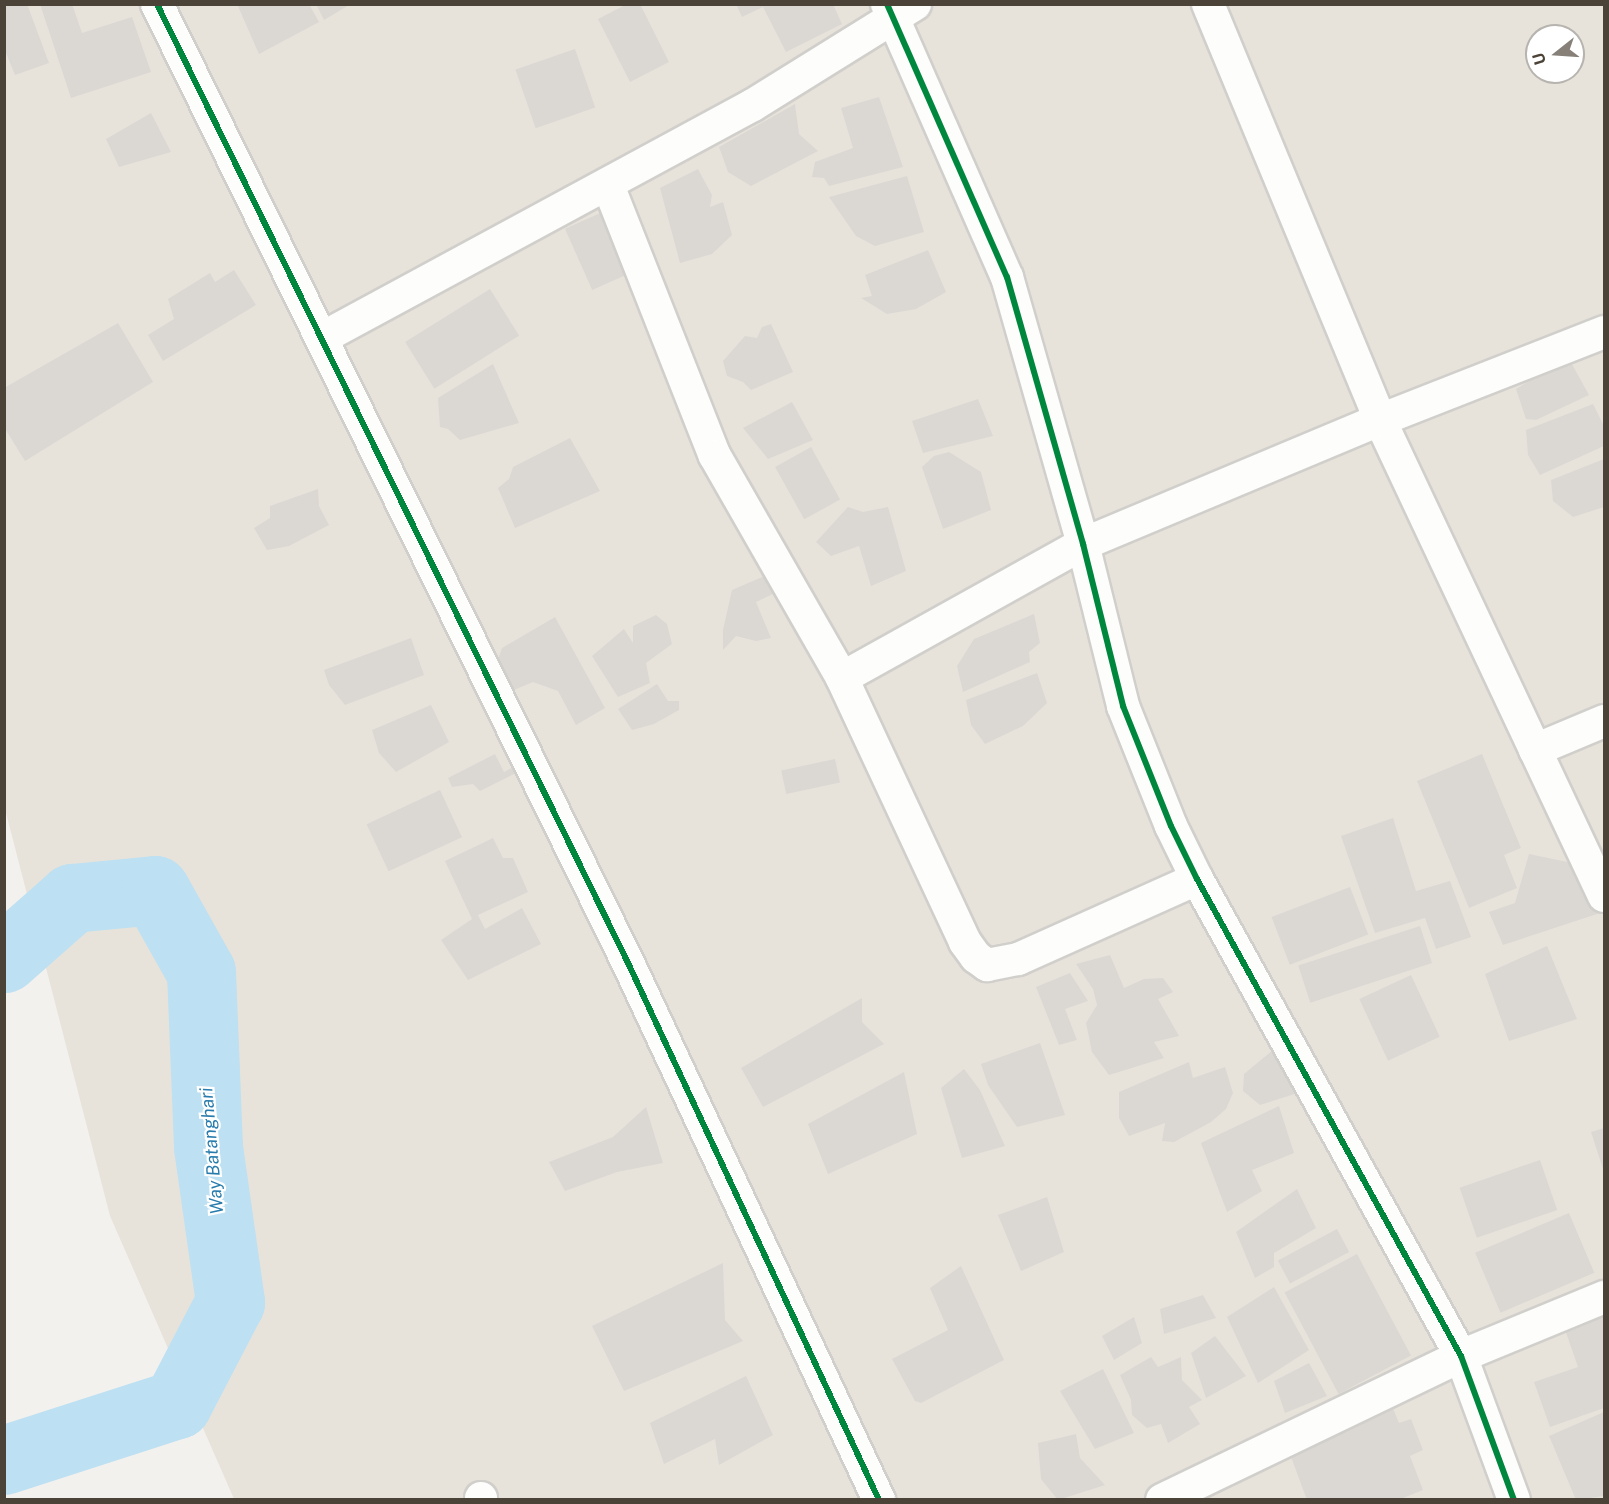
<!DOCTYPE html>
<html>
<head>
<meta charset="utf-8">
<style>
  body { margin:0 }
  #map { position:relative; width:1609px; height:1504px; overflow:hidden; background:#f3f1ee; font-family:"Public Sans",sans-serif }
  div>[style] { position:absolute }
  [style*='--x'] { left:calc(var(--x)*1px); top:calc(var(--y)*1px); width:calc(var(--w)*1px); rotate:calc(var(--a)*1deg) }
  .residential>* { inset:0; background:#e7e3db }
  .river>* { height:69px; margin:-34.5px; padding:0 34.5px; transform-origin:34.5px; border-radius:34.5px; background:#bde0f2 }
  .building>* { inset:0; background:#dbd8d4; transform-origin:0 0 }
  .roads { filter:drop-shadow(2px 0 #d1cfcb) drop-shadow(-2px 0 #d1cfcb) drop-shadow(0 2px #d1cfcb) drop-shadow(0 -2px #d1cfcb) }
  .street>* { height:32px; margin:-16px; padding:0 16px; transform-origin:16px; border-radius:16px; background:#fdfdfc }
  .cycleway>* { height:6px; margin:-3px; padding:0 3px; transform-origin:3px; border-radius:3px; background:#00873e }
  span { translate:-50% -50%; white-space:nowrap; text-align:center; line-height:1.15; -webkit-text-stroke:4.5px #fff; paint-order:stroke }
  .water-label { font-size:18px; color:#287cad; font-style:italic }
  .frame { position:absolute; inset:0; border:6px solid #4b4338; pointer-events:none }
  .north { position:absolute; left:1525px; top:24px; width:60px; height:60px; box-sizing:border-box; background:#fff; border:2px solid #b7b4af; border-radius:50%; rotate:253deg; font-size:16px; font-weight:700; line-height:24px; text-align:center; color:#4b4338 }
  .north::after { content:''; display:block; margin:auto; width:21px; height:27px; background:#868078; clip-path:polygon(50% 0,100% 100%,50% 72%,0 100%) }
</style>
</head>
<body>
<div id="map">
  <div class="residential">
    <div style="clip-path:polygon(evenodd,4px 5px,1604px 5px,1604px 1499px,234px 1499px,110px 1216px,5px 809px,4px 5px,1537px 36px,1573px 36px,1573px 72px,1537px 72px,1537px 36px)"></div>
  </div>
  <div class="river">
    <div style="--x:4;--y:958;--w:91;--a:-41.4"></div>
    <div style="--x:72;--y:898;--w:83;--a:-5.5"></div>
    <div style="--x:155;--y:890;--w:94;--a:60.7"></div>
    <div style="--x:201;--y:972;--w:175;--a:87.7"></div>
    <div style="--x:208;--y:1147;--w:157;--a:81.9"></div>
    <div style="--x:230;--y:1302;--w:115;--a:117.5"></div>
    <div style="--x:177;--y:1404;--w:182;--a:162.1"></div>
  </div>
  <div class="building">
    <div style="clip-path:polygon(10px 4px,27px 4px,49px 63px,15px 75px,4px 48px,4px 7px)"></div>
    <div style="clip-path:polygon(40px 4px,72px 4px,82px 33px,132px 17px,151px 72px,71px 98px)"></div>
    <div style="clip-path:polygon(237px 4px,309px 4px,319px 22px,259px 54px)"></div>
    <div style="clip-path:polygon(316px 4px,351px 4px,324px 20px)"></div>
    <div style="clip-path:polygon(627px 4px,640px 4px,669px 62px,630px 82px,598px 19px)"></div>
    <div style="clip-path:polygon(736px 4px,833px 4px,842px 24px,786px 52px,763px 7px,742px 17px)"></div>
    <div style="left:575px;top:49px;width:62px;height:63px;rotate:71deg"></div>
    <div style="clip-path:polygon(879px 97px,903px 167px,829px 186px,824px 178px,812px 177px,815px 162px,853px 148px,841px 108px)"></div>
    <div style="clip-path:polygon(795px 104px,799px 134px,818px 151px,751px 186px,728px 172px,719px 147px)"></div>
    <div style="clip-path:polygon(151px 113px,171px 152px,119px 167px,106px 139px)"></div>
    <div style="clip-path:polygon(698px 169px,712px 195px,710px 207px,723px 202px,732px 235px,712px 254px,680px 263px,660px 188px)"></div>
    <div style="clip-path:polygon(907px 176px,924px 232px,875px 246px,856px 236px,829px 197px)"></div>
    <div style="left:607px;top:210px;width:67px;height:46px;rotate:66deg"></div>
    <div style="clip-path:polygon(928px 250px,946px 292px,916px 309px,887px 314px,861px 298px,872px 296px,865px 275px)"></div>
    <div style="clip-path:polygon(234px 270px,256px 305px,163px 361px,148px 335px,174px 319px,168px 299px,210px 273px,215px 282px)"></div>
    <div style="left:490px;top:289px;width:55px;height:100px;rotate:58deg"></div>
    <div style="clip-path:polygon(118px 323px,153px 382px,25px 461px,4px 427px,4px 388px)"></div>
    <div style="clip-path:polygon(771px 324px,793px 372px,751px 390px,743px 382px,727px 376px,723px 361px,745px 336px,757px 338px,762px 327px)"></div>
    <div style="clip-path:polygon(1568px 357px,1589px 395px,1536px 420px,1526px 419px,1516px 389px)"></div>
    <div style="clip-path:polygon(493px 364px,519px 423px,460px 440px,448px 429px,440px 427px,438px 398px)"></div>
    <div style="clip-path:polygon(978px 399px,993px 436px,923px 453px,912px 421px)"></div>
    <div style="clip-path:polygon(792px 402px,813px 440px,768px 459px,743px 428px)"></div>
    <div style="clip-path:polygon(1593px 404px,1604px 426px,1604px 446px,1540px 475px,1528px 455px,1526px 430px)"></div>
    <div style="clip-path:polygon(570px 438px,600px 491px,515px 528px,498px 488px,509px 479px,513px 467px)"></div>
    <div style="left:811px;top:447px;width:60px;height:41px;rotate:61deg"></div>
    <div style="clip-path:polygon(949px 452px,981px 472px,991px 510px,943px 529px,922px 467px,934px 456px)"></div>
    <div style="clip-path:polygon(1604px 459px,1604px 507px,1573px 517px,1553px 501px,1551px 480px)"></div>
    <div style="clip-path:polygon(318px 489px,319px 506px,329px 525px,289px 546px,267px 550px,254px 528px,270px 518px,270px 506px)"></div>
    <div style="clip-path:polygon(848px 507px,863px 512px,888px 507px,906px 571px,871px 586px,859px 546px,831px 556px,816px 542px)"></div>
    <div style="clip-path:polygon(769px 574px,777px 592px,756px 602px,771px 638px,756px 641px,736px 636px,723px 650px,723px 630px,732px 590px)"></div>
    <div style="clip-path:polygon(1034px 614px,1040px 643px,1029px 652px,1030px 662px,963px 692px,957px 666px,974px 639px)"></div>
    <div style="clip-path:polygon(656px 615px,667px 624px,672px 644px,646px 663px,650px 683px,618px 697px,592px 656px,624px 629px,633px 643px,633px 626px)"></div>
    <div style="clip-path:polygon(555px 617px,605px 708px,576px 725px,558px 691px,533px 682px,509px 692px,497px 662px,502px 648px)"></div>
    <div style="clip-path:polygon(411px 638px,424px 675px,345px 705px,329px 685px,324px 670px)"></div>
    <div style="clip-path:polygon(1037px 673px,1047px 703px,1023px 726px,985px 744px,971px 725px,966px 700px)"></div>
    <div style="clip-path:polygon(657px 684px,668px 701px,679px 701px,679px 710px,654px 724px,632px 730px,618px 709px)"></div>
    <div style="clip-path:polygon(431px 705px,449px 742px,396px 772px,379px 753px,372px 730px)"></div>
    <div style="clip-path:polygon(495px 754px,504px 772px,517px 765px,520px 771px,480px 791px,473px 784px,452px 787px,448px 778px)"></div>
    <div style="clip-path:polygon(1482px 754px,1521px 848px,1504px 855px,1517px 888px,1469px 908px,1417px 781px)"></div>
    <div style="left:835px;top:759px;width:24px;height:55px;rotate:78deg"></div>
    <div style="left:440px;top:790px;width:52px;height:81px;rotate:65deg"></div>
    <div style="clip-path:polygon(1393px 818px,1416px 891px,1450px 881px,1471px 937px,1436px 949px,1425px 918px,1375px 933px,1341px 836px)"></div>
    <div style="clip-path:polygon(493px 838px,503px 858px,513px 858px,528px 892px,478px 915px,485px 929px,522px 908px,541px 944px,468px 980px,441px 940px,472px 919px,445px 861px)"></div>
    <div style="clip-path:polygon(1529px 854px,1582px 865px,1600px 913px,1503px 945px,1489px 912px,1515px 903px)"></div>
    <div style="left:1350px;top:887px;width:51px;height:84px;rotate:69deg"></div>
    <div style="left:1420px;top:926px;width:39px;height:128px;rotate:72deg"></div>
    <div style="clip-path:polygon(1547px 946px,1577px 1019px,1509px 1041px,1485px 974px)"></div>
    <div style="clip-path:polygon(1110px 955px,1124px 988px,1144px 979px,1163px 978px,1173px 992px,1158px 999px,1179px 1036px,1154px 1042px,1164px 1058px,1109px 1075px,1092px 1052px,1086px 1023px,1097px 1005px,1093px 989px,1076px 964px)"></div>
    <div style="clip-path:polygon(1070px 973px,1088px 1001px,1065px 1009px,1077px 1040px,1059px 1045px,1036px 987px)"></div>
    <div style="left:1411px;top:975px;width:68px;height:57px;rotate:65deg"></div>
    <div style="clip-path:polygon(862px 998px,862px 1022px,884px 1044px,763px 1107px,741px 1068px)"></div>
    <div style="clip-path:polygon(1040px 1043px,1065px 1115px,1017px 1127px,988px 1085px,981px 1064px)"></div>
    <div style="clip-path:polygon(1274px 1049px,1301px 1092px,1260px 1105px,1243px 1091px,1244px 1074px)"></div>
    <div style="clip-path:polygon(1189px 1062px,1193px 1078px,1225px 1067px,1233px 1093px,1226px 1109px,1211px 1122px,1174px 1142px,1162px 1141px,1165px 1123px,1129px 1136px,1119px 1118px,1119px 1092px)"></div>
    <div style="clip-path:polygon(964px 1069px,980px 1090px,1005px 1146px,962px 1158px,941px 1088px)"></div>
    <div style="clip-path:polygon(904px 1072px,917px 1134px,828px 1174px,808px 1124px)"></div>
    <div style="clip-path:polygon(1279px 1106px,1294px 1153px,1252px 1170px,1262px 1191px,1227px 1212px,1201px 1143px)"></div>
    <div style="clip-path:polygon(646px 1107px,663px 1163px,617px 1172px,565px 1191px,549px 1162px,613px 1137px)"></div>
    <div style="clip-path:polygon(1604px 1128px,1604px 1172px,1591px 1132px)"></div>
    <div style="left:1540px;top:1160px;width:53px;height:85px;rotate:71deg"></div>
    <div style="clip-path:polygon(1297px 1189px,1316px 1228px,1274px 1253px,1274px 1267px,1255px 1278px,1236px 1232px)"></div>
    <div style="clip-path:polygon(1047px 1197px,1064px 1252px,1021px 1271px,998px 1215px)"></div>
    <div style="left:1569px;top:1213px;width:65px;height:102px;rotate:67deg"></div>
    <div style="left:1337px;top:1229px;width:26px;height:67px;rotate:62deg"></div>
    <div style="left:1357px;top:1254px;width:115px;height:82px;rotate:62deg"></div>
    <div style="clip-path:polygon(723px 1263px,725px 1320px,743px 1341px,624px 1391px,592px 1326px)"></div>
    <div style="clip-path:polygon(961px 1266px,1004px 1360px,921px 1403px,915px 1401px,892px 1359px,948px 1330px,930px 1288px)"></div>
    <div style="clip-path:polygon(1274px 1287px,1309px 1350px,1258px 1383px,1227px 1317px)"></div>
    <div style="clip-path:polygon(1203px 1295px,1216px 1318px,1164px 1334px,1160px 1309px)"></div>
    <div style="clip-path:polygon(1604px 1313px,1604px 1408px,1550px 1427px,1534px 1382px,1578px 1367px,1564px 1327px)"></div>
    <div style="clip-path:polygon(1134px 1317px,1142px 1343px,1114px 1360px,1102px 1336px)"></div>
    <div style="clip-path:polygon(1215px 1336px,1246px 1376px,1206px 1398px,1191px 1353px)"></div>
    <div style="clip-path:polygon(1151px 1357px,1158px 1367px,1181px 1357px,1182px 1380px,1202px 1400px,1189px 1407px,1200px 1424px,1168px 1443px,1161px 1424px,1147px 1428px,1132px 1415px,1131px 1400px,1120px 1375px)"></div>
    <div style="clip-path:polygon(1309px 1363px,1327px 1396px,1285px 1413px,1274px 1381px)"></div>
    <div style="clip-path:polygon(1103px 1369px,1134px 1433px,1095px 1449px,1060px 1391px)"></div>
    <div style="clip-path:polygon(746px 1376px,773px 1435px,719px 1465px,715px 1439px,664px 1464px,650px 1423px)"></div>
    <div style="clip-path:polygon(1392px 1406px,1399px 1423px,1411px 1419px,1423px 1450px,1410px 1456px,1423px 1490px,1398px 1500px,1307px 1500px,1287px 1446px)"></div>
    <div style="clip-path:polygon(1604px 1412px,1604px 1496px,1576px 1500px,1549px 1436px)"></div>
    <div style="clip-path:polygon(1076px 1434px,1080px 1458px,1105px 1485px,1058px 1500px,1041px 1479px,1038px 1443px)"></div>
  </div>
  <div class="roads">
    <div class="street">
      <div style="--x:157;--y:4;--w:1071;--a:63.84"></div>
      <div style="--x:629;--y:965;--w:591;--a:64.95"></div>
      <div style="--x:887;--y:4;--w:298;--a:66.3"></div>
      <div style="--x:1007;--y:277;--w:278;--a:74.1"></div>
      <div style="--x:1083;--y:544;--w:167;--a:76.1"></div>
      <div style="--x:1123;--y:706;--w:129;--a:68.2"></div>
      <div style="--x:1171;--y:826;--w:59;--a:63.9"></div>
      <div style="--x:1197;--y:879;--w:545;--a:61.04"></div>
      <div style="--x:1461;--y:1356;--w:153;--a:69.8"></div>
      <div style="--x:1208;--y:4;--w:450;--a:67.5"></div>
      <div style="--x:1380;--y:420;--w:526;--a:64.8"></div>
      <div style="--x:608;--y:185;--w:291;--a:68.5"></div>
      <div style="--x:715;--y:456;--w:256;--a:60.2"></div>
      <div style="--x:842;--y:678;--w:291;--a:65"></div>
      <div style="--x:965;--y:942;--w:19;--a:54"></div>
      <div style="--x:976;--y:957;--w:14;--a:36"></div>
      <div style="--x:987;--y:965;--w:32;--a:-11"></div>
      <div style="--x:1018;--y:959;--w:196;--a:-24.1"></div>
      <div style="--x:322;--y:338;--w:490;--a:-28.4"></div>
      <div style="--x:753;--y:105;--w:191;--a:-31.9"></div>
      <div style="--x:842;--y:678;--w:276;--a:-29.1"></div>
      <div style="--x:1083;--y:544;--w:322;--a:-22.7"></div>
      <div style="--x:1380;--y:420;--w:241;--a:-21.4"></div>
      <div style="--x:1535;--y:750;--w:75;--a:-22.8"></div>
      <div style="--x:481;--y:1498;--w:2;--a:90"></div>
      <div style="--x:1162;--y:1500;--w:332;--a:-25.7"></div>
      <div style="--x:1461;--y:1356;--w:155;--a:-22.4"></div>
    </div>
  </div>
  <div class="cycleway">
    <div style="--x:157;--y:4;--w:1071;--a:63.84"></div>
    <div style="--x:629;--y:965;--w:591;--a:64.95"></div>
    <div style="--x:887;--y:4;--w:298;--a:66.3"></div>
    <div style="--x:1007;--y:277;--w:278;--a:74.1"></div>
    <div style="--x:1083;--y:544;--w:167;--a:76.1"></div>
    <div style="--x:1123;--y:706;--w:129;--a:68.2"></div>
    <div style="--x:1171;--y:826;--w:59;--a:63.9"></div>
    <div style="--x:1197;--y:879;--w:545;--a:61.04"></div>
    <div style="--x:1461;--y:1356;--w:153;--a:69.8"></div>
  </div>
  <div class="water-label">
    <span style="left:212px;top:1151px;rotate:-95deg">Way Batanghari</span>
  </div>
  <div class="frame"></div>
  <div class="north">U</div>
</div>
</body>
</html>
